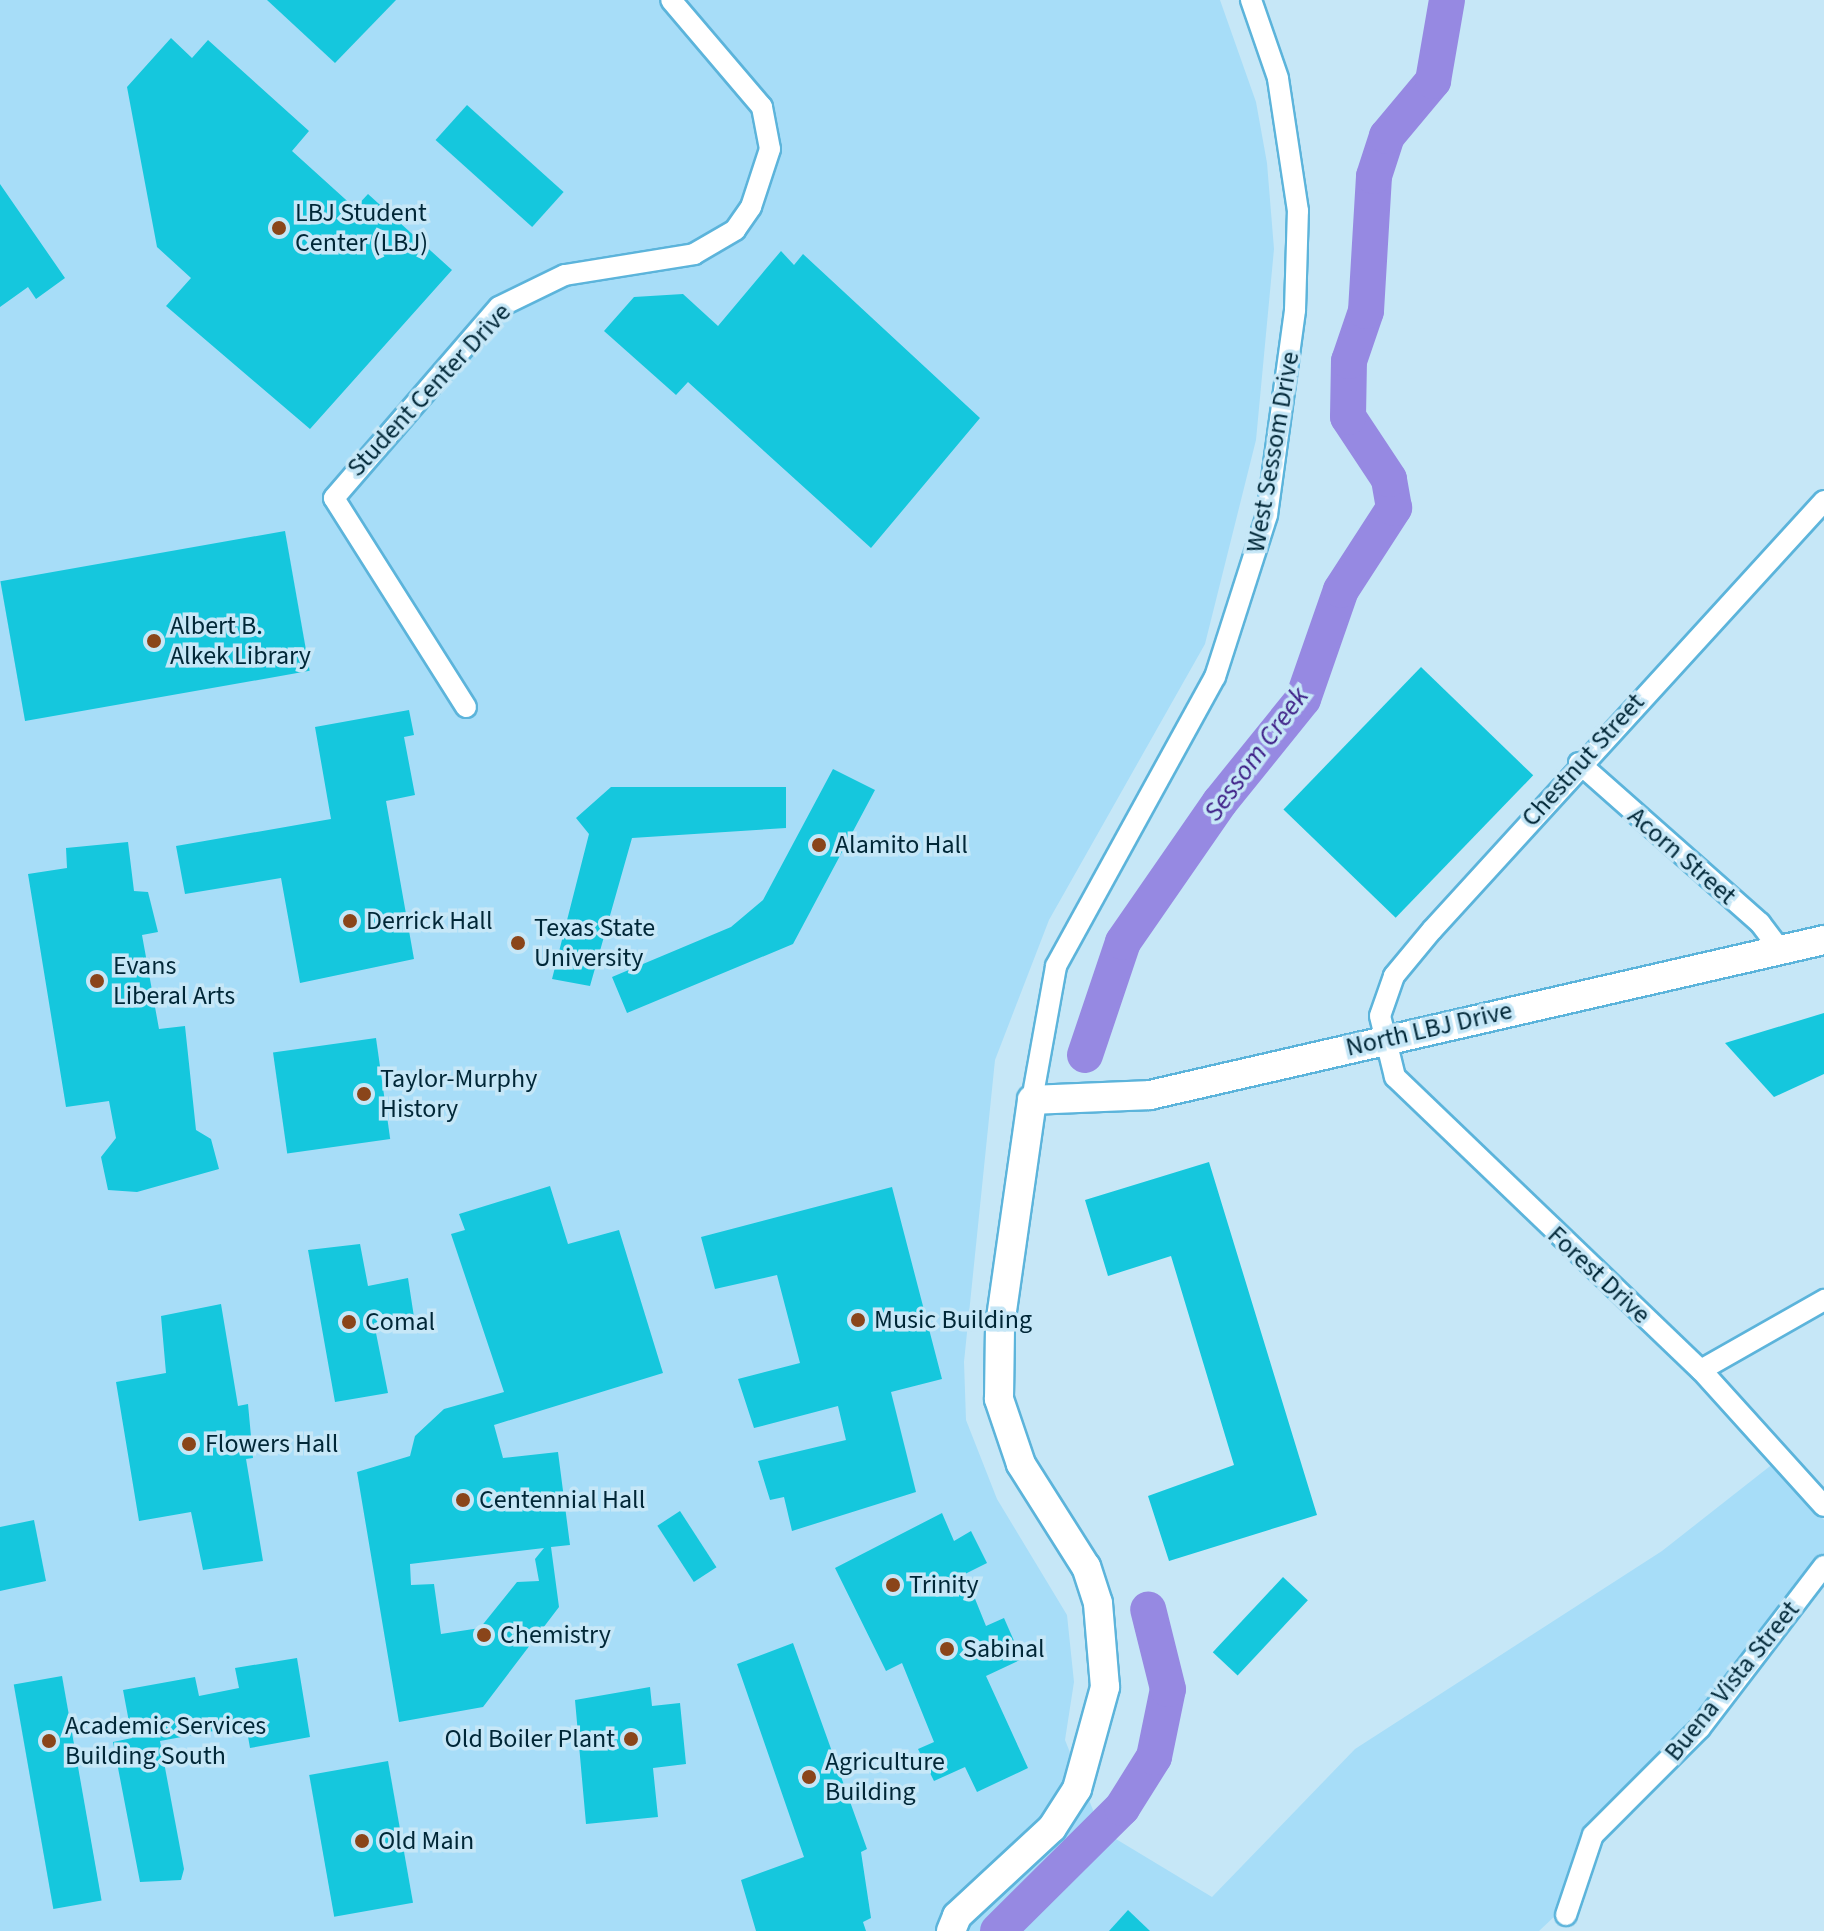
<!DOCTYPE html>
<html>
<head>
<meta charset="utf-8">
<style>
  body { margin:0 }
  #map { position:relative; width:1824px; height:1931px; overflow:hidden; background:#c6e7f7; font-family:"Source Sans 3",sans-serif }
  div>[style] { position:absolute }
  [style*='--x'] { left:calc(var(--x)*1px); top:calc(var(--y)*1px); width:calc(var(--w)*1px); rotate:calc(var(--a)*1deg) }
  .built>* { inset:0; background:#a7ddf8 }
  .river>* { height:36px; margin:-18px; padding:0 18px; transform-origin:18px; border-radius:18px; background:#9689e2 }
  .building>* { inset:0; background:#15c7dd; transform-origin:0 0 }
  .roads { filter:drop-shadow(2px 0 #5cb4db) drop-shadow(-2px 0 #5cb4db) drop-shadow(0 2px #5cb4db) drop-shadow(0 -2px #5cb4db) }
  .street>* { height:20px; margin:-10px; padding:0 10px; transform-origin:10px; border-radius:10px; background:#fff }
  .secondary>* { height:28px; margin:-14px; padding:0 14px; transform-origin:14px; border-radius:14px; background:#fff }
  .dots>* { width:22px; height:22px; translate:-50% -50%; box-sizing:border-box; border:4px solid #c6e7f7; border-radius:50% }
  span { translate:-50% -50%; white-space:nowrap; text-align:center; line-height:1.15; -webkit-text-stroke:7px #c6e7f7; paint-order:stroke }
  .poi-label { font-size:26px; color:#002737 }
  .left { translate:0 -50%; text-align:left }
  .right { translate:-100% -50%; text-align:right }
  .street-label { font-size:26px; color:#002737 }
  .water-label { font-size:28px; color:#3e2087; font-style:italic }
</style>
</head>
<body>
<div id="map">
  <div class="built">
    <div style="clip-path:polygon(0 0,1220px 0,1256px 102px,1267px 163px,1274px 249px,1256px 440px,1205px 644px,1049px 920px,995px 1060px,964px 1362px,966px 1420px,997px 1499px,1067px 1615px,1074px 1682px,1065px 1740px,1101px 1830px,1212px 1897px,1355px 1749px,1662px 1551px,1774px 1463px,1824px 1520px,1824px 1553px,1691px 1723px,1586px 1832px,1557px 1914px,1539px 1931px,0 1931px)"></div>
  </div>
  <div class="river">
    <div style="--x:1085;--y:1055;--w:119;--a:-71.4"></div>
    <div style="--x:1123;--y:942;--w:170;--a:-55.3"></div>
    <div style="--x:1220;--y:802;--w:132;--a:-51.1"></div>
    <div style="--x:1303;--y:699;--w:115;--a:-70.8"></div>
    <div style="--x:1341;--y:590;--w:98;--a:-57.1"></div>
    <div style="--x:1394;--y:508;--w:29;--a:-100"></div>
    <div style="--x:1389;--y:479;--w:74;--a:-123.5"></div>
    <div style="--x:1348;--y:417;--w:56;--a:-89"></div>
    <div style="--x:1349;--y:361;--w:53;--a:-71.2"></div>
    <div style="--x:1366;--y:311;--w:135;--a:-86.6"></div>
    <div style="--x:1374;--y:176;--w:42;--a:-72"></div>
    <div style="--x:1387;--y:136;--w:72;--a:-50.1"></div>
    <div style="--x:1433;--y:81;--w:82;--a:-80.2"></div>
    <div style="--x:998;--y:1931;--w:175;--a:-44.8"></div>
    <div style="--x:1122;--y:1808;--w:60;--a:-57.9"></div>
    <div style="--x:1154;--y:1757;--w:69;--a:-78.4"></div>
    <div style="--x:1168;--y:1689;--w:82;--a:-104"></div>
  </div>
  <div class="building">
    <div style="clip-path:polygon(267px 0,396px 0,335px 63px)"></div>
    <div style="clip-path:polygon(171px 38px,192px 58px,208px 40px,309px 131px,292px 151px,355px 208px,368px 194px,452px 270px,310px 429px,166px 306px,191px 278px,157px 247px,127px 87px)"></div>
    <div style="left:467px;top:105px;width:130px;height:47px;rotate:42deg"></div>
    <div style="clip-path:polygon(0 184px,65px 278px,36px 299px,28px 287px,0 307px)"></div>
    <div style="clip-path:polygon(781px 251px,794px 265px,803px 254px,980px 418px,871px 548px,688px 382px,676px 395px,604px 331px,634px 297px,683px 294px,718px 326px)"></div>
    <div style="left:285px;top:531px;width:142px;height:289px;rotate:80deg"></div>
    <div style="left:1421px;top:667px;width:156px;height:198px;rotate:44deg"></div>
    <div style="clip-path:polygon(409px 710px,414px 735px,404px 737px,415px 795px,386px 801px,414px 959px,300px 983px,281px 878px,185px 894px,176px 846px,331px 819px,315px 727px)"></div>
    <div style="clip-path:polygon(833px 769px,875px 790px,793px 944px,627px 1013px,612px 977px,731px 927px,763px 900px)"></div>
    <div style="clip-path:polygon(611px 787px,786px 787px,786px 828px,632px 838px,590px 986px,552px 979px,589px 834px,576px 818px)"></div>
    <div style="clip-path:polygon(128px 842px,134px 891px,148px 892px,158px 932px,142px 935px,159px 1029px,185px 1026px,196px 1130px,211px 1139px,219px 1169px,137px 1192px,108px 1190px,101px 1157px,116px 1138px,109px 1101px,66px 1107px,28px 874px,67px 868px,66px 848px)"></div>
    <div style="clip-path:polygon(1824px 1013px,1824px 1074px,1774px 1097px,1725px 1043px)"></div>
    <div style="left:376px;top:1038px;width:102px;height:104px;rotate:82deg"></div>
    <div style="clip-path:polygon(1209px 1162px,1317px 1515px,1169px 1561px,1148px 1496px,1234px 1465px,1171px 1256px,1108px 1276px,1085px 1200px)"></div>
    <div style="clip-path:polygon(evenodd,550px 1186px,568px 1244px,619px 1230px,663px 1373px,494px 1425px,503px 1458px,558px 1452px,570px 1545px,551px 1547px,559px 1607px,483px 1707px,399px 1722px,357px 1472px,410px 1456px,415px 1436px,444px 1409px,504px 1392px,451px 1234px,465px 1230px,459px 1214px,550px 1186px,544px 1548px,535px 1559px,539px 1581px,517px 1582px,480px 1628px,441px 1634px,434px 1584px,411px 1585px,410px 1564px,544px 1548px)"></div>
    <div style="clip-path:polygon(892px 1187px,942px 1379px,891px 1392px,916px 1492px,792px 1531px,784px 1497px,770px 1500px,758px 1461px,846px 1440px,838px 1406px,754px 1428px,738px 1379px,800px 1363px,777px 1275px,715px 1289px,701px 1237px)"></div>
    <div style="clip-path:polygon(360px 1244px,368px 1286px,408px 1278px,414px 1317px,374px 1323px,388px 1393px,335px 1402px,308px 1250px)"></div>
    <div style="clip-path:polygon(221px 1304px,238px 1406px,248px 1404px,253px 1458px,246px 1459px,263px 1561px,203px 1570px,191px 1512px,139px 1521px,116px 1382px,166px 1373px,161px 1316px)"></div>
    <div style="left:680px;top:1511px;width:67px;height:27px;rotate:57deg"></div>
    <div style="clip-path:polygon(942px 1513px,954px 1541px,971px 1531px,987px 1563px,965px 1574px,986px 1626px,1004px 1618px,1022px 1659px,986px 1676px,1028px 1768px,977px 1792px,965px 1767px,934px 1781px,918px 1749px,934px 1742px,902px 1663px,886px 1671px,835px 1568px)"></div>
    <div style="clip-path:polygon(34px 1520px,46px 1581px,0 1591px,0 1527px)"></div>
    <div style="left:1283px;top:1577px;width:34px;height:103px;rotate:43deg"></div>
    <div style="clip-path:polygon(793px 1643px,867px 1849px,861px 1852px,871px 1918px,863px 1922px,866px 1931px,756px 1931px,741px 1880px,804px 1857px,737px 1664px)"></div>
    <div style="clip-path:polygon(297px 1658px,310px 1737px,250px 1748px,246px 1725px,160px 1741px,184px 1869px,181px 1880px,140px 1882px,113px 1742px,132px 1738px,123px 1690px,195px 1677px,199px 1696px,239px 1688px,235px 1668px)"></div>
    <div style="left:62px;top:1676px;width:228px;height:49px;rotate:80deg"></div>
    <div style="clip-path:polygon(650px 1687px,652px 1706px,680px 1703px,686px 1764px,653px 1768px,658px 1817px,586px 1824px,575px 1700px)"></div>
    <div style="left:388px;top:1761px;width:144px;height:80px;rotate:80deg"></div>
    <div style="clip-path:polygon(1128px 1910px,1150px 1931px,1109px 1931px)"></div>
  </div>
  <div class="roads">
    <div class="street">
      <div style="--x:1824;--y:501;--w:581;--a:132.42"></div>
      <div style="--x:1432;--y:930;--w:60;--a:129.6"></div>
      <div style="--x:1394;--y:976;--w:42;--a:109.3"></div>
      <div style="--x:1380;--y:1016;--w:63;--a:76.2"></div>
      <div style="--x:1395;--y:1077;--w:424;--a:43.8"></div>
      <div style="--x:1701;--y:1370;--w:183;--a:47.9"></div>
      <div style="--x:466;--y:707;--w:247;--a:-122.3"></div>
      <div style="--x:334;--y:498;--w:252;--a:-49.2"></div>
      <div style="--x:499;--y:307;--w:73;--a:-25.9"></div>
      <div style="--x:565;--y:275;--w:131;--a:-9.2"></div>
      <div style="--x:694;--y:254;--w:48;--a:-30.3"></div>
      <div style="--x:735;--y:230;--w:28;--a:-55"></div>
      <div style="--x:751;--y:207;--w:61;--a:-71.9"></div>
      <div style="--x:770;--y:149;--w:43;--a:-100.8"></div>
      <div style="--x:762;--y:107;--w:140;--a:-130.4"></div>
      <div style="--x:1579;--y:763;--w:242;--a:41.5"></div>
      <div style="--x:1760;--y:923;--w:36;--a:53"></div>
      <div style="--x:1032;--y:1100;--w:136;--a:-79.8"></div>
      <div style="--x:1056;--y:966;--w:330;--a:-61.2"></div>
      <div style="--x:1215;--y:677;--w:170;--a:-72.2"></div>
      <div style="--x:1267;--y:515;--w:207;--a:-82.2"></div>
      <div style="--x:1295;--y:310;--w:99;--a:-88.3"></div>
      <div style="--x:1298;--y:211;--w:134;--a:-98.6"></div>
      <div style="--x:1278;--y:78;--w:83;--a:-109.1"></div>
      <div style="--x:1701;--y:1370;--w:142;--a:-29.6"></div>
      <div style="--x:1566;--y:1915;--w:84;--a:-71.4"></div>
      <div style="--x:1593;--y:1835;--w:151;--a:-45"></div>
      <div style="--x:1700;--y:1728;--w:204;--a:-52.6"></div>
    </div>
    <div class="secondary">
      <div style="--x:951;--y:1931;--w:16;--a:-68"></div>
      <div style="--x:957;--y:1916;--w:129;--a:-42.8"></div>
      <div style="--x:1052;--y:1828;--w:46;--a:-57.3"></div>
      <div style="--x:1077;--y:1789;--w:106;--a:-74.6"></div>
      <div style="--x:1105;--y:1687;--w:84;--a:-94.8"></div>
      <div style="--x:1098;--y:1603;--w:38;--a:-108"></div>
      <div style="--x:1086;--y:1567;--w:122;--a:-122.3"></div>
      <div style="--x:1021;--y:1464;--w:69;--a:-108.7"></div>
      <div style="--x:999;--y:1399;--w:74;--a:-89.2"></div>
      <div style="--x:1000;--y:1325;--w:227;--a:-81.9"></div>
      <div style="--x:1032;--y:1100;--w:118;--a:-2.4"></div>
      <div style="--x:1150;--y:1095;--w:692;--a:-12.95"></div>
    </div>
  </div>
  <div class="dots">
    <div style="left:279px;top:228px;background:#8a451a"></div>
    <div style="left:154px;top:641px;background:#8a451a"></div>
    <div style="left:819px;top:845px;background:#8a451a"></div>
    <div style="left:350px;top:921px;background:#8a451a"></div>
    <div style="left:518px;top:943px;background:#8a451a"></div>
    <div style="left:97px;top:981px;background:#8a451a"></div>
    <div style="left:364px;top:1094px;background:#8a451a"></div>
    <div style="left:858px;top:1320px;background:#8a451a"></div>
    <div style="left:349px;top:1322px;background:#8a451a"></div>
    <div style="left:189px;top:1444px;background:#8a451a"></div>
    <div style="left:463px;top:1500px;background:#8a451a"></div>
    <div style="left:893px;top:1585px;background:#8a451a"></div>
    <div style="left:484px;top:1635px;background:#8a451a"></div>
    <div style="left:947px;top:1649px;background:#8a451a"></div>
    <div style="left:631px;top:1739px;background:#8a451a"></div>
    <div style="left:49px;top:1741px;background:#8a451a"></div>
    <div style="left:809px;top:1777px;background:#8a451a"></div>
    <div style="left:362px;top:1841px;background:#8a451a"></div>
  </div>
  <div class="poi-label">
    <span class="left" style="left:295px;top:228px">LBJ Student<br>Center (LBJ)</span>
    <span class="left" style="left:170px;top:641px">Albert B.<br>Alkek Library</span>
    <span class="left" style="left:835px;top:845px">Alamito Hall</span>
    <span class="left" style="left:366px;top:921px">Derrick Hall</span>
    <span class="left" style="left:534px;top:943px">Texas State<br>University</span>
    <span class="left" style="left:113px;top:981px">Evans<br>Liberal Arts</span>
    <span class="left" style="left:380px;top:1094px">Taylor-Murphy<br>History</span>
    <span class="left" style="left:874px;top:1320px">Music Building</span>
    <span class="left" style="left:365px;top:1322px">Comal</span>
    <span class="left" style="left:205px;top:1444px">Flowers Hall</span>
    <span class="left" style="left:479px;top:1500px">Centennial Hall</span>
    <span class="left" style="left:909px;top:1585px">Trinity</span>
    <span class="left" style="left:500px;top:1635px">Chemistry</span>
    <span class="left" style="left:963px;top:1649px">Sabinal</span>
    <span class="left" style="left:65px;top:1741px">Academic Services<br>Building South</span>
    <span class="right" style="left:615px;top:1739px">Old Boiler Plant</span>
    <span class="left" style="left:825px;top:1777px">Agriculture<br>Building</span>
    <span class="left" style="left:378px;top:1841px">Old Main</span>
  </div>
  <div class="street-label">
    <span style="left:429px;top:390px;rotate:-47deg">Student Center Drive</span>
    <span style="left:1273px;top:452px;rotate:-80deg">West Sessom Drive</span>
    <span style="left:1583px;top:760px;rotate:-48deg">Chestnut Street</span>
    <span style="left:1682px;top:856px;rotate:41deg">Acorn Street</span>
    <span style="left:1429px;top:1029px;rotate:-13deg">North LBJ Drive</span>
    <span style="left:1599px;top:1275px;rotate:43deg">Forest Drive</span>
    <span style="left:1732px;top:1681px;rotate:-51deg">Buena Vista Street</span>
  </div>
  <div class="water-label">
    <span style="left:1256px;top:754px;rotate:-54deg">Sessom Creek</span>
  </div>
</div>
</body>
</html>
